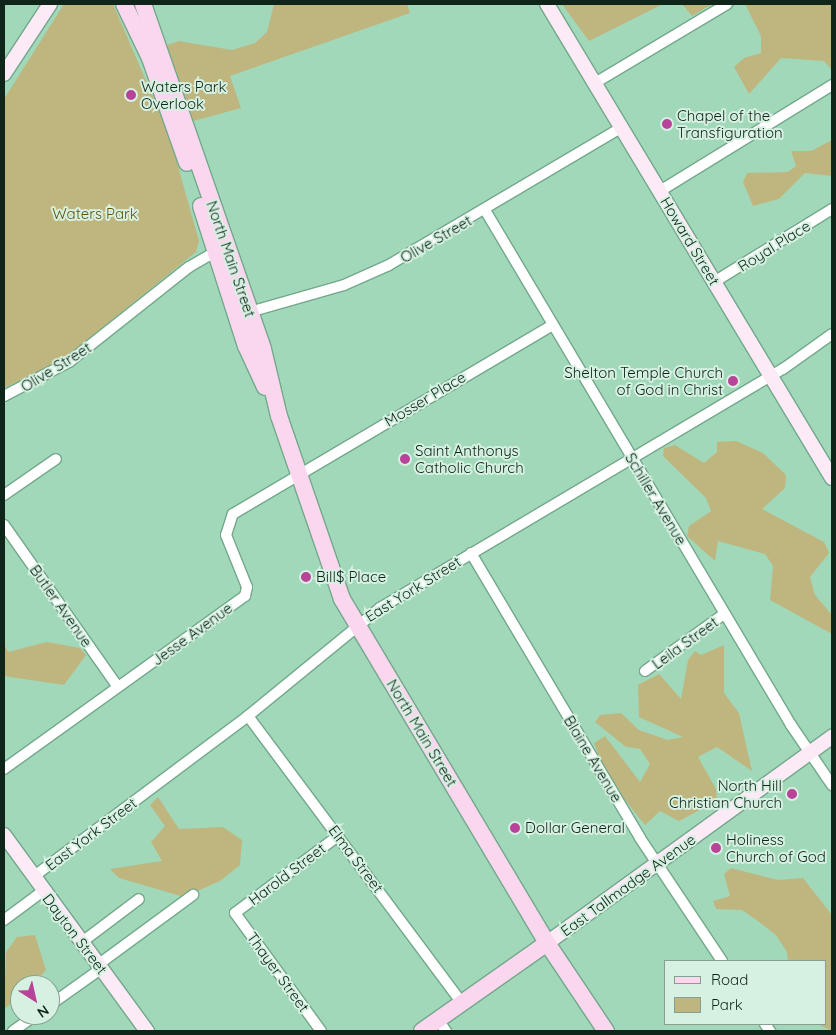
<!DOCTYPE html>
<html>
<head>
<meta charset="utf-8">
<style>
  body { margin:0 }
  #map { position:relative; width:836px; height:1035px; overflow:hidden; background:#a1d8b9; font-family:Quicksand,sans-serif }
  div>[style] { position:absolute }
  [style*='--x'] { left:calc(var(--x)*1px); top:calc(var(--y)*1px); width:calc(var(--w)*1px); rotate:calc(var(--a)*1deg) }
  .green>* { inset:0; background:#bfb67f }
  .roads { filter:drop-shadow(1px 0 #73a88b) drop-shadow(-1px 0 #73a88b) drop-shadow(0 1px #73a88b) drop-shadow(0 -1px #73a88b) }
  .street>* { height:10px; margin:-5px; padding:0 5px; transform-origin:5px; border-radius:5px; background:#fff }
  .secondary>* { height:14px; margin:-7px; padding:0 7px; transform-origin:7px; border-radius:7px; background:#fdeaf7 }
  .primary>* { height:16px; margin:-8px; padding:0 8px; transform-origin:8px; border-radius:8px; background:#fbd6ef }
  .dots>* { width:14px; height:14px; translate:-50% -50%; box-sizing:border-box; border:2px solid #d6f1e1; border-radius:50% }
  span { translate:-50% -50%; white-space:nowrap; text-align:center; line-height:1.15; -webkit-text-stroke:4px #d6f1e1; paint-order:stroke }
  .poi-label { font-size:15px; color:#0f251a }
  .left { translate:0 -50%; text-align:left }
  .right { translate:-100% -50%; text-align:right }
  .park-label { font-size:15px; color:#62560e }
  .street-label { font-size:15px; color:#0f251a }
  .frame { position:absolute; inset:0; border:5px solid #0f251a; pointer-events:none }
  .legend { position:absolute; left:664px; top:960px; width:162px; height:65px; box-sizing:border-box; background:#d6f1e1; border:1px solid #869f91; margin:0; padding:6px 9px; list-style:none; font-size:15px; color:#0f251a }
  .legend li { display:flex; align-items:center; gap:10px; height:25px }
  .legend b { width:25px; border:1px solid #869f91 }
  .north { position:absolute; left:10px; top:975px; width:50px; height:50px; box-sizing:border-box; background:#d6f1e1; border:1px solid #869f91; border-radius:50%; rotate:145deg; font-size:14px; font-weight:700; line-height:20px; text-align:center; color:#0f251a }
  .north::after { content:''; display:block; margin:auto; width:18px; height:22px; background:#b94399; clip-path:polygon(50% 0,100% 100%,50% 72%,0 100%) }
</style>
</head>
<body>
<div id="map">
  <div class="green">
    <div style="clip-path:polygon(64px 4px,113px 4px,169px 134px,199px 241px,196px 252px,61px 361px,4px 388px,4px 99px)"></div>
    <div style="clip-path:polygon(274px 4px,407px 4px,410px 13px,230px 76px,241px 108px,186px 123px,161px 47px,179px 41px,232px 50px,255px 43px,267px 32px)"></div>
    <div style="clip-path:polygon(562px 4px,663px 4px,589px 41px)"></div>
    <div style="clip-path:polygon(682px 4px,712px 4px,692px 16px)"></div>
    <div style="clip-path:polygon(745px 4px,832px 4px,832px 70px,824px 61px,781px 58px,749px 94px,734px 67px,744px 58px,761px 53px,761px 36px)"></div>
    <div style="clip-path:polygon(832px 140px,832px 176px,805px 173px,779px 199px,753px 206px,743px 182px,747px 173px,788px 172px,796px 166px,791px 151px,811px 151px)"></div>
    <div style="clip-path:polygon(736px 441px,763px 453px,786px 475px,785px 488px,762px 509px,824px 542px,829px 553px,810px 577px,815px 595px,832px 615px,832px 634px,770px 600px,773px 566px,765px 554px,718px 541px,715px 561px,687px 536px,689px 526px,711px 511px,706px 498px,663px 456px,664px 448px,675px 445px,704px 463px,717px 452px,717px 442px)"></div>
    <div style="clip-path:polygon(47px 642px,80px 648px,86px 655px,64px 685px,4px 676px,4px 644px,8px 652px)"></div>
    <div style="clip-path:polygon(724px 645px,724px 693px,739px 713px,752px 771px,717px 747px,698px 757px,716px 789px,717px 801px,679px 821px,660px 811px,645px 825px,606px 776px,594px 743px,605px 736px,640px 782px,650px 764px,640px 749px,626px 747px,595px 722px,600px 715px,621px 713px,639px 730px,668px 740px,683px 737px,639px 717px,638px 685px,659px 674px,681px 699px,688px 660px,695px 651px,701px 655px)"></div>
    <div style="clip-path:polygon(158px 797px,179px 829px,223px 827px,242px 840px,240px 865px,220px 881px,184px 897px,119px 878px,110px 869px,162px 861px,151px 842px,165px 826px,150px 805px)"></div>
    <div style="clip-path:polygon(731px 868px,778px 880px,803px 878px,832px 915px,832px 1031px,818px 1024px,825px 1024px,825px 961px,788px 961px,787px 952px,776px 935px,755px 919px,742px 910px,716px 909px,713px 901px,730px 896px,724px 874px)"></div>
    <div style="clip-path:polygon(35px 935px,46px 970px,33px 985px,20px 985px,20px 997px,4px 1009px,6px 952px,17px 937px)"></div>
  </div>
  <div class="roads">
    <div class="street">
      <div style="--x:595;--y:83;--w:154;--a:-30.9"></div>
      <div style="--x:660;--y:191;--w:202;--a:-31.6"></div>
      <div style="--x:485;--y:210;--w:599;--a:59.28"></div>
      <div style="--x:791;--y:725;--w:73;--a:55.7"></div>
      <div style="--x:714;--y:282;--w:139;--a:-31.7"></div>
      <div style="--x:246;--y:313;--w:102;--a:-15.9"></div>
      <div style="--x:344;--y:285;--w:49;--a:-24"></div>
      <div style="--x:389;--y:265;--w:269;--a:-30.6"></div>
      <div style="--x:4;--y:396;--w:73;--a:-27.6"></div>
      <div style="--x:69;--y:362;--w:153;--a:-38.4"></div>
      <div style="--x:189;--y:267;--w:34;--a:-30"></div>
      <div style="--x:4;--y:495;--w:63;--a:-34.7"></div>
      <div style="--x:4;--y:525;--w:198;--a:54.9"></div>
      <div style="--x:471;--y:553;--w:331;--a:59.3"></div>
      <div style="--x:640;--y:838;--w:148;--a:56.3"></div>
      <div style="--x:645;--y:671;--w:97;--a:-35.8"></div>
      <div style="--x:248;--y:716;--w:358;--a:53.3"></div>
      <div style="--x:4;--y:769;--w:297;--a:-35.7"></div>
      <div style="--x:245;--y:596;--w:9;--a:-77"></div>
      <div style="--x:247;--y:587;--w:56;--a:-112"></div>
      <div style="--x:226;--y:535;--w:22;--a:-72"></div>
      <div style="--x:233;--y:514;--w:371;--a:-30.6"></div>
      <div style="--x:33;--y:877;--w:269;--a:-36.8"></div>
      <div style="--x:248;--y:716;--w:171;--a:-39.3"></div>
      <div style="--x:380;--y:608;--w:469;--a:-30.7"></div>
      <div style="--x:783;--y:369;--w:60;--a:-35.5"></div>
      <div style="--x:4;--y:920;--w:49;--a:-36.6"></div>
      <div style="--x:82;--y:942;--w:71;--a:-37"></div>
      <div style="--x:99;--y:964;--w:117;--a:-36.3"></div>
      <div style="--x:50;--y:1005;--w:64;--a:-35.4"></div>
      <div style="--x:438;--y:1020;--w:14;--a:54"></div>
      <div style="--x:765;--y:1024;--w:9;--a:54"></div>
      <div style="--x:13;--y:1031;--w:28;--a:-35"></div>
      <div style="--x:321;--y:1031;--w:146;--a:-126.1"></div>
      <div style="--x:235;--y:913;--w:129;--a:-36.8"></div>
    </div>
    <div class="secondary">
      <div style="--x:547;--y:4;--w:553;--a:58.98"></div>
      <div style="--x:4;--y:74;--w:84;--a:-56.7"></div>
      <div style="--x:4;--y:835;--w:243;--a:53.9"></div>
      <div style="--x:547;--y:943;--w:352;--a:-35.9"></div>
    </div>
    <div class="primary">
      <div style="--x:124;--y:4;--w:60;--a:64.3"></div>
      <div style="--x:150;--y:58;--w:111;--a:70.6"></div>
      <div style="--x:143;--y:4;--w:365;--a:70.8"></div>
      <div style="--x:263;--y:349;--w:69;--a:76.6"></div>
      <div style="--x:279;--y:416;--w:194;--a:71"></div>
      <div style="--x:342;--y:599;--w:400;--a:59.2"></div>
      <div style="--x:547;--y:943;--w:106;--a:56.2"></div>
      <div style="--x:201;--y:206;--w:147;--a:72.2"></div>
      <div style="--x:246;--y:346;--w:45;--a:65.1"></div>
      <div style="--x:422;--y:1031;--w:153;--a:-35.1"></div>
    </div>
  </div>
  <div class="dots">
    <div style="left:131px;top:95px;background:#b94399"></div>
    <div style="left:667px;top:124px;background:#b94399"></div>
    <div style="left:733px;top:381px;background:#b94399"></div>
    <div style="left:405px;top:459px;background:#b94399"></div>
    <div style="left:306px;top:577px;background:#b94399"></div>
    <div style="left:792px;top:794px;background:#b94399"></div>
    <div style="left:515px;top:828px;background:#b94399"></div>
    <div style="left:716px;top:848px;background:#b94399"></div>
  </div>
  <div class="poi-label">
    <span class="left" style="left:141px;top:95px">Waters Park<br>Overlook</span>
    <span class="left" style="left:677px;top:124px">Chapel of the<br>Transfiguration</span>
    <span class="right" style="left:723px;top:381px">Shelton Temple Church<br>of God in Christ</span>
    <span class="left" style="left:415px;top:459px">Saint Anthonys<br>Catholic Church</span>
    <span class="left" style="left:316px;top:577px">Bill$ Place</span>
    <span class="right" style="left:782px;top:794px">North Hill<br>Christian Church</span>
    <span class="left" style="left:525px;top:828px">Dollar General</span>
    <span class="left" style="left:726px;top:848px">Holiness<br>Church of God</span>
  </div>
  <div class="park-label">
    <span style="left:95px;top:214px">Waters Park</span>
  </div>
  <div class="street-label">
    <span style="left:436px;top:239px;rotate:-30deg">Olive Street</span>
    <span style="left:690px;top:241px;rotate:59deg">Howard Street</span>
    <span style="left:774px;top:246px;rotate:-32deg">Royal Place</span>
    <span style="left:231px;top:259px;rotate:71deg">North Main Street</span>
    <span style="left:56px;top:367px;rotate:-32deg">Olive Street</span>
    <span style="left:425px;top:399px;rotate:-31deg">Mosser Place</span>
    <span style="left:656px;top:499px;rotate:59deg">Schiller Avenue</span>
    <span style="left:413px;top:589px;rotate:-32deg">East York Street</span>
    <span style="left:61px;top:606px;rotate:55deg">Butler Avenue</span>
    <span style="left:192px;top:634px;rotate:-36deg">Jesse Avenue</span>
    <span style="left:685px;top:643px;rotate:-36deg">Leila Street</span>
    <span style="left:422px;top:733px;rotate:59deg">North Main Street</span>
    <span style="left:593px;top:759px;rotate:59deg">Blaine Avenue</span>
    <span style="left:91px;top:834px;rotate:-37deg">East York Street</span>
    <span style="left:356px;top:859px;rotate:53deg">Elma Street</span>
    <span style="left:287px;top:874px;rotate:-37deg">Harold Street</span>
    <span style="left:628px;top:885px;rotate:-36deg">East Tallmadge Avenue</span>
    <span style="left:75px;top:934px;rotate:53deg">Dayton Street</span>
    <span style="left:278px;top:972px;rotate:54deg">Thayer Street</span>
  </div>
  <div class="frame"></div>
  <ul class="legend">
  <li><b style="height:6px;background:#fbd6ef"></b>Road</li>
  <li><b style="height:14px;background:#bfb67f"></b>Park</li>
  </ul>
  <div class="north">N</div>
</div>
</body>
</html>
